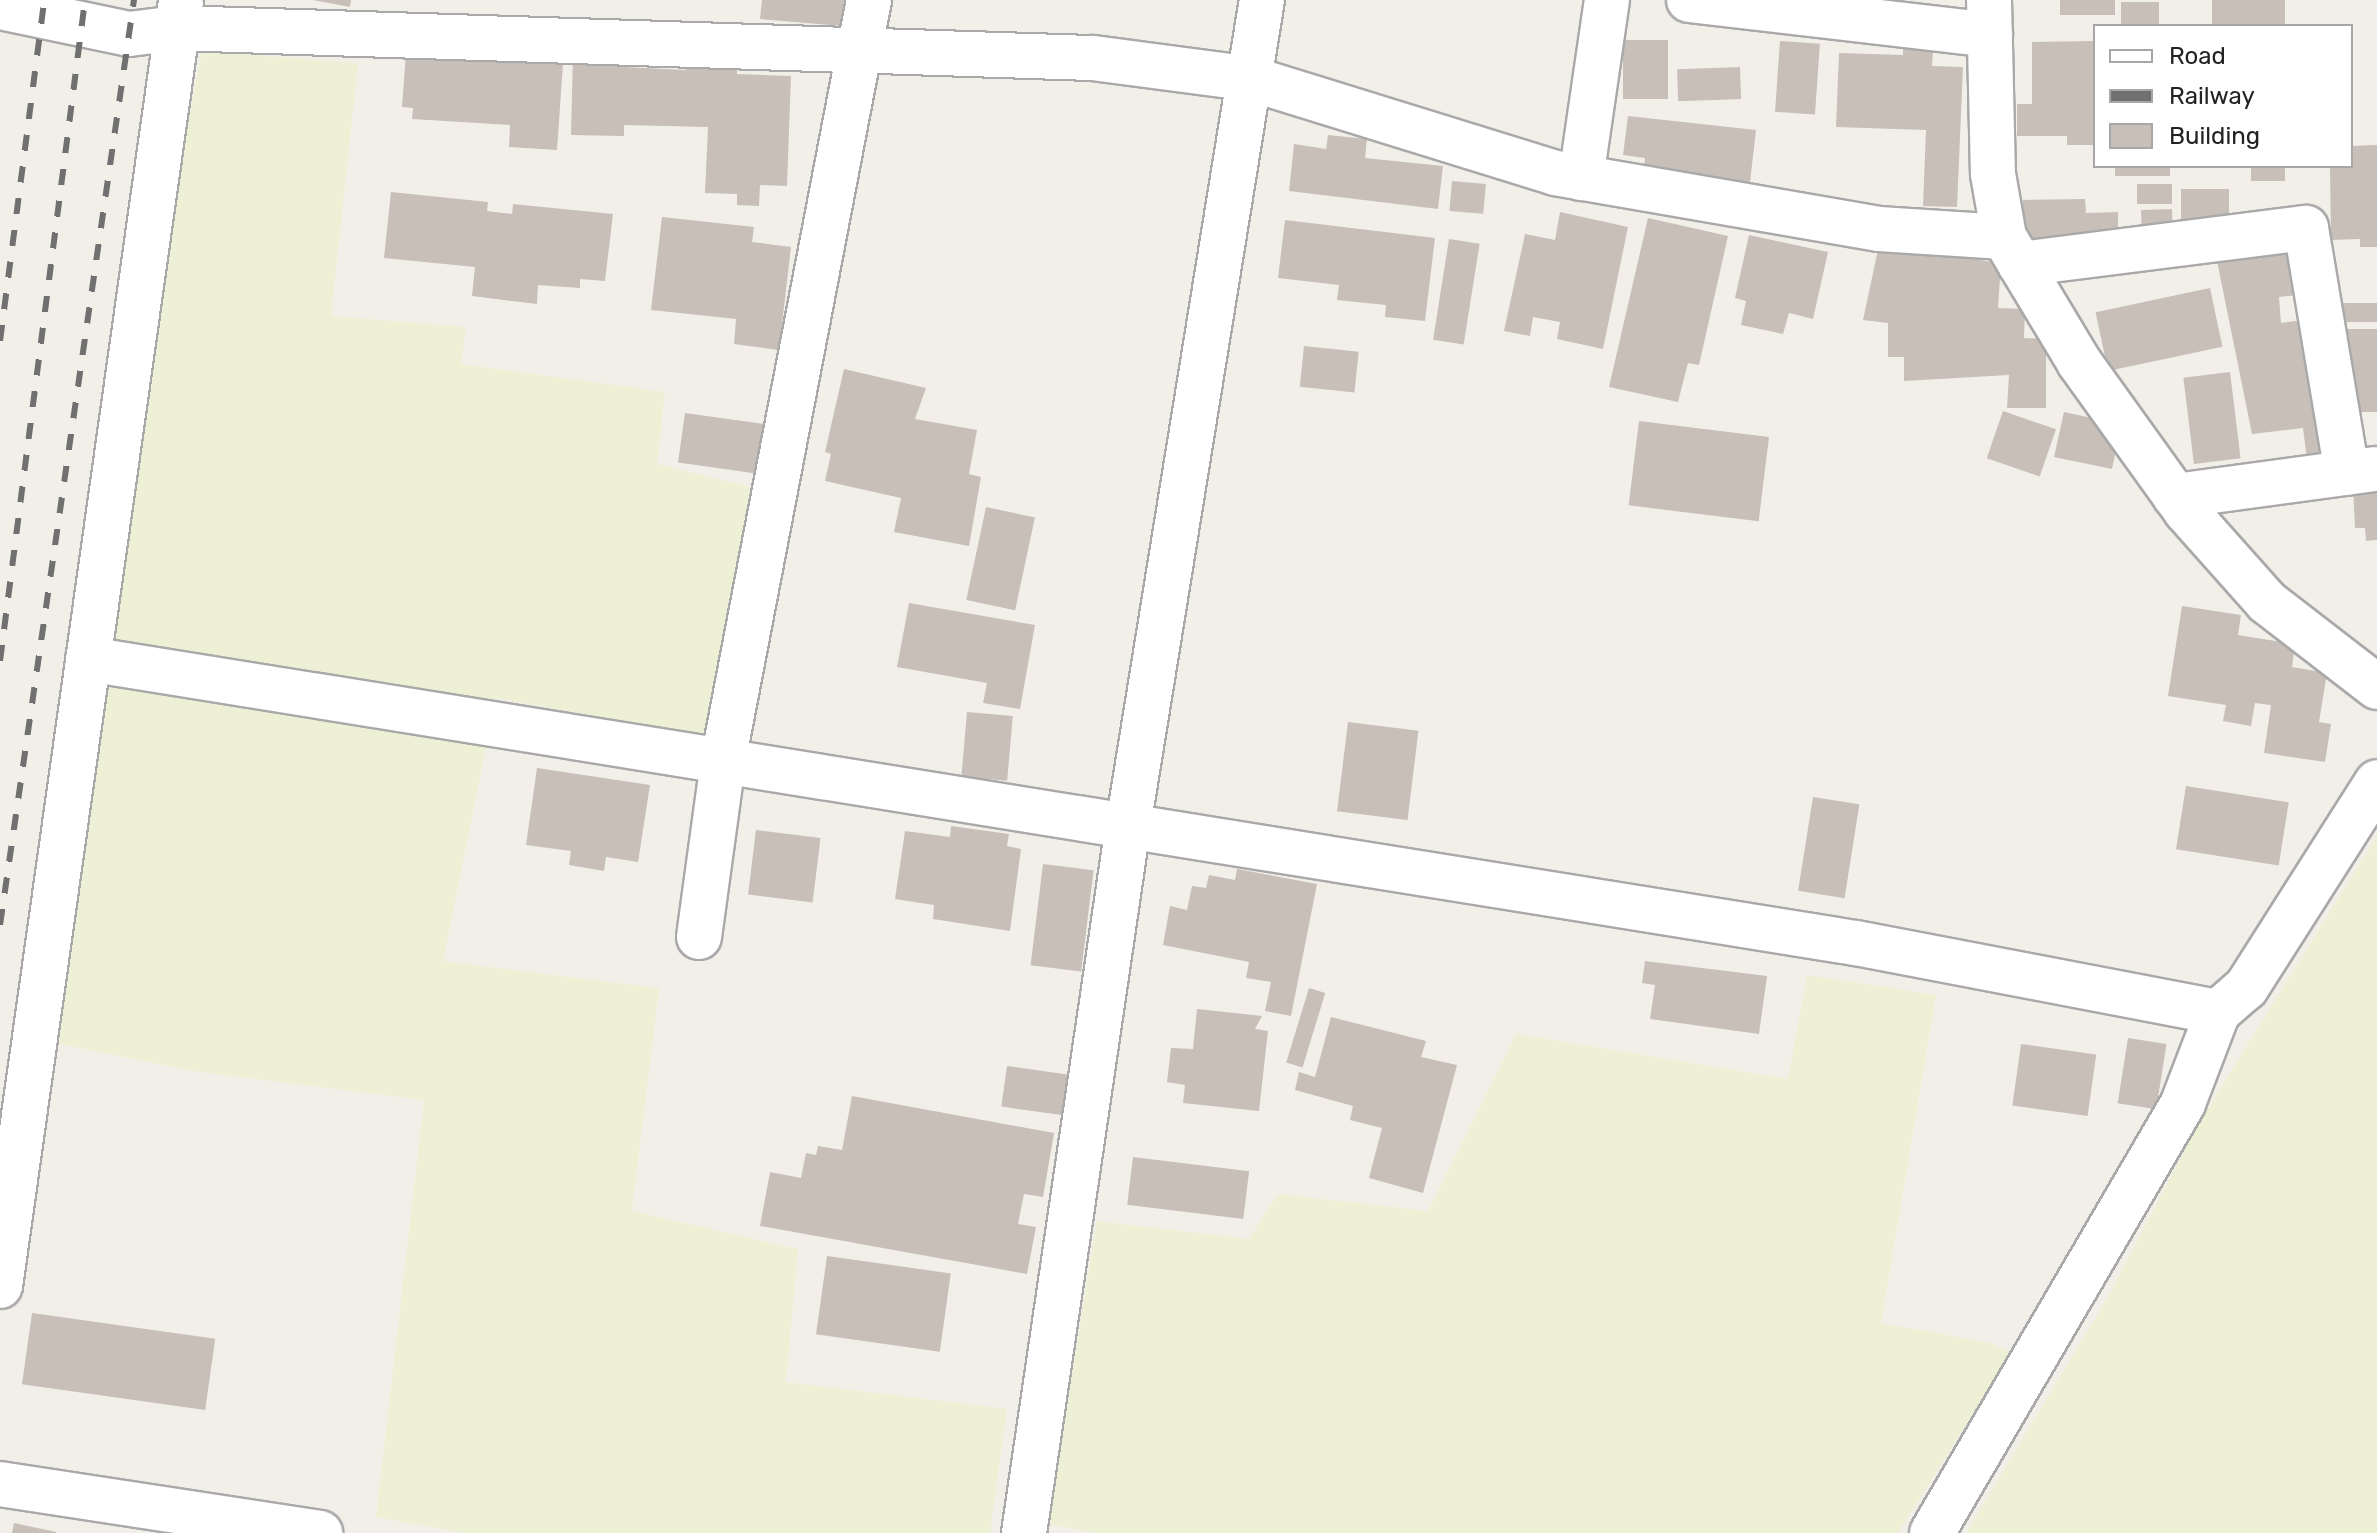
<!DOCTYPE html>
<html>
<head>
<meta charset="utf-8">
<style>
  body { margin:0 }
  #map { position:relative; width:2377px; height:1533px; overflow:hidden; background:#f2efe9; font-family:Rubik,sans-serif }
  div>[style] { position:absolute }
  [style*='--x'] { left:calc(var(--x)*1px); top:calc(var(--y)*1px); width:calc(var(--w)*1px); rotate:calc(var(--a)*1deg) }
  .farmland>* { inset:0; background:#eef0d5 }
  .building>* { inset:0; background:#c7bfb8; transform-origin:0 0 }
  .roads { filter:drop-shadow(2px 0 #a9a9a9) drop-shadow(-2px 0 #a9a9a9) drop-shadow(0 2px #a9a9a9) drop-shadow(0 -2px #a9a9a9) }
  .minor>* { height:44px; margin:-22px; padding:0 22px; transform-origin:22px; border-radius:22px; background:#fff }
  .rail>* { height:6px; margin-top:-3px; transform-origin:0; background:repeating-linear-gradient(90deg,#707070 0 16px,transparent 0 32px) }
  span { translate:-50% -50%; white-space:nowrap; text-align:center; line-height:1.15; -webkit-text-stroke:7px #fff; paint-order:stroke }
  .legend { position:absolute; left:2093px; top:24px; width:260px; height:144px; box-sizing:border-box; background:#fff; border:2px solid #a7a7a7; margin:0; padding:10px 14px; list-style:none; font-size:24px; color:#222 }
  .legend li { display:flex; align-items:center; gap:16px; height:40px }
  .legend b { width:40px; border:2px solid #a7a7a7 }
</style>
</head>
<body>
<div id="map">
  <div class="farmland">
    <div style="clip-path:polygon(202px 51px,358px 63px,331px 316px,466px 327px,461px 364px,665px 392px,657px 464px,754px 488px,706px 736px,496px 698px,443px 961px,659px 988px,632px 1211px,798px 1249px,786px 1382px,1007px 1409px,990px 1533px,465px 1533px,376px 1517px,424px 1100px,193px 1071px,50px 1042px,147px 331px)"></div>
    <div style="clip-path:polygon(2377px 836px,2377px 1533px,1966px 1533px,2106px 1300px,2202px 1118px)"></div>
    <div style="clip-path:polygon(1807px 975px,1936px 995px,1881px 1323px,1991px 1343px,2011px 1353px,1898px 1533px,1099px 1533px,1048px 1524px,1097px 1221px,1249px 1239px,1278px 1194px,1428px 1211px,1516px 1034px,1788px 1079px)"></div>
  </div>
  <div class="building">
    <div style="clip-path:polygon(313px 0,351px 0,350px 7px)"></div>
    <div style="clip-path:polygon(762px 0,844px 0,842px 26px,760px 19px)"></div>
    <div style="left:2060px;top:0;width:55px;height:15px"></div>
    <div style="left:2212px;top:0;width:73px;height:26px"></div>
    <div style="left:2121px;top:2px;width:38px;height:24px"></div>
    <div style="left:1623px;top:40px;width:45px;height:59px"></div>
    <div style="left:1780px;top:41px;width:40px;height:71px;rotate:4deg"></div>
    <div style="clip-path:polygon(2095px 41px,2095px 145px,2067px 145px,2067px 136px,2017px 136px,2017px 104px,2032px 104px,2032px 42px)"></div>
    <div style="clip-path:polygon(1903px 48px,1933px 50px,1932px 66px,1963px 67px,1957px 207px,1923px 206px,1926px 130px,1836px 127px,1839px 53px,1903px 55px)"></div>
    <div style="clip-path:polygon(406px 53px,563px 64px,557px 150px,509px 147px,510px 125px,412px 119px,413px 108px,402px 107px)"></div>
    <div style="clip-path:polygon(573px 53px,624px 55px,623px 67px,686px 70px,686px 58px,738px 58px,737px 74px,791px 76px,787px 186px,760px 185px,759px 206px,737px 205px,737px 194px,705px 193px,708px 127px,624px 125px,624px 136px,571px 135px)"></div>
    <div style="left:1740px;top:67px;width:32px;height:63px;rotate:88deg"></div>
    <div style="clip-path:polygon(1628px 116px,1756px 130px,1749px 191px,1676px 182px,1677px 170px,1644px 166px,1645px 158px,1623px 155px)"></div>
    <div style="clip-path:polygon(1328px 135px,1367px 139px,1365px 158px,1443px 166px,1438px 209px,1289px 191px,1294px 144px,1326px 149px)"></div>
    <div style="clip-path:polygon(2377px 145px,2377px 247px,2360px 247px,2360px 239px,2331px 240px,2330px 166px,2351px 166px,2351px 146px)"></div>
    <div style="left:2115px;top:166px;width:55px;height:10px"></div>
    <div style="left:2251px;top:166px;width:34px;height:15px"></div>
    <div style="left:1452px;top:181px;width:34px;height:30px;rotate:5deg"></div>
    <div style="left:2137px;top:184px;width:35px;height:20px"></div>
    <div style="left:2181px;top:189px;width:48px;height:41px"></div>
    <div style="clip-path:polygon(391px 192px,488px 202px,487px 211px,512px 214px,513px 204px,613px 214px,605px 281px,580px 279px,580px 288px,538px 285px,537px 304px,472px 296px,475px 267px,384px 258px)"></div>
    <div style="clip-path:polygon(2085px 199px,2086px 213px,2118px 212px,2118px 240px,2023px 241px,2023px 200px)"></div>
    <div style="left:2172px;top:209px;width:23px;height:31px;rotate:88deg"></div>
    <div style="clip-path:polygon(1560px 212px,1628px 227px,1603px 349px,1557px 339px,1560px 322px,1533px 317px,1530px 336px,1504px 331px,1525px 234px,1555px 240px)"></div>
    <div style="clip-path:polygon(662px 217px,754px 227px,752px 242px,791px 247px,779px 350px,734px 344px,736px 319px,651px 310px)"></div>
    <div style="clip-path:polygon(1648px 218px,1728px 236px,1699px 365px,1688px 363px,1678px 402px,1609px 387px)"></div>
    <div style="clip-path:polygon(1285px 220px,1435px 238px,1425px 321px,1385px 317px,1386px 305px,1337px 300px,1339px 285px,1278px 278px)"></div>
    <div style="clip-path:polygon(1749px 235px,1828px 252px,1813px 319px,1789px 313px,1783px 334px,1741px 325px,1746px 301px,1735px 298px)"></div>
    <div style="left:1449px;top:239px;width:31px;height:102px;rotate:9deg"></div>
    <div style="clip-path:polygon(1879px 245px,2001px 263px,1998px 308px,2025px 309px,2024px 338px,2046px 339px,2046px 408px,2007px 408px,2009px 375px,1904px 381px,1904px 357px,1888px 357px,1888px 323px,1863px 320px)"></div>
    <div style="clip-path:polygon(2302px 246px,2308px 294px,2279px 297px,2281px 323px,2312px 319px,2328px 457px,2307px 460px,2303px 428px,2252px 434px,2216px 256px)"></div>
    <div style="left:2210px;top:288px;width:60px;height:117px;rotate:78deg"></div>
    <div style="left:2377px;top:303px;width:19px;height:37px;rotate:90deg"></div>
    <div style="left:2377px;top:329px;width:83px;height:33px;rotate:90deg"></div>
    <div style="left:1304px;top:346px;width:55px;height:41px;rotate:6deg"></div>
    <div style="clip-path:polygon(844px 369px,926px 388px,915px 419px,977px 430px,969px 474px,981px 477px,969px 546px,894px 532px,901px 498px,825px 481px,831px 454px,825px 452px)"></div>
    <div style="left:2230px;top:372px;width:87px;height:47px;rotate:83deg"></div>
    <div style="left:2003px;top:411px;width:56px;height:50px;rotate:19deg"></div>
    <div style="clip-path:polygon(2064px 412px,2110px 422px,2107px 442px,2117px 445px,2112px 469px,2054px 457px)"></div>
    <div style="left:685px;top:413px;width:84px;height:50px;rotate:8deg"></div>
    <div style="left:1639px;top:421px;width:131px;height:85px;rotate:7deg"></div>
    <div style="clip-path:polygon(2377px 485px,2377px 540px,2366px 541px,2365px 528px,2355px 528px,2353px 486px)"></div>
    <div style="left:986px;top:507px;width:50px;height:95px;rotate:12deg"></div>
    <div style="clip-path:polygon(909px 603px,1035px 625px,1020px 709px,983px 703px,987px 683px,897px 667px)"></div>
    <div style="clip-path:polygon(2182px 606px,2241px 615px,2238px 635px,2295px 644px,2292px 667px,2327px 673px,2319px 722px,2331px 724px,2325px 762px,2264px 753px,2271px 705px,2255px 703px,2251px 726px,2223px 721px,2226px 705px,2168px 696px)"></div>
    <div style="left:967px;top:712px;width:46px;height:65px;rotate:5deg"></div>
    <div style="left:1348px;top:722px;width:71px;height:90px;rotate:7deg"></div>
    <div style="clip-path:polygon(537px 768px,650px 785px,638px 862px,606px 857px,604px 871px,569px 865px,571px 851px,526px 845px)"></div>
    <div style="left:2186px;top:786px;width:104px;height:64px;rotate:9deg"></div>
    <div style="left:1813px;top:797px;width:47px;height:95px;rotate:9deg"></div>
    <div style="clip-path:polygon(951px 826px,1009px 834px,1007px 846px,1021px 849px,1010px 931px,933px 919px,934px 905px,895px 899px,905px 831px,950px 837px)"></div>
    <div style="left:756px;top:830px;width:65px;height:65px;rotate:7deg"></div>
    <div style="left:1043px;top:864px;width:51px;height:102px;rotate:7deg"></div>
    <div style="clip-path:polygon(1237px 869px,1317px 884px,1291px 1016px,1265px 1011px,1271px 982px,1246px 978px,1249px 962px,1163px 945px,1170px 906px,1187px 910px,1192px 886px,1206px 888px,1209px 875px,1235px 880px)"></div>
    <div style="clip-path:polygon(1645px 961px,1767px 976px,1759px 1034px,1650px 1019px,1655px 985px,1642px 983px)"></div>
    <div style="left:1309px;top:988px;width:17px;height:78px;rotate:17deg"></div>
    <div style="clip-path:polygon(1197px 1009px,1262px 1016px,1255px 1029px,1268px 1031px,1259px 1111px,1183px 1103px,1185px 1085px,1167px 1082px,1171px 1048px,1193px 1049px)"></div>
    <div style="clip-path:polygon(1331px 1017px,1426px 1041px,1421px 1057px,1457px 1065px,1423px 1193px,1369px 1178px,1382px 1128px,1350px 1120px,1353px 1106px,1295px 1090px,1299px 1072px,1315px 1077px)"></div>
    <div style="left:2128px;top:1038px;width:39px;height:66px;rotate:9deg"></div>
    <div style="left:2021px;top:1044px;width:76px;height:62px;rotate:8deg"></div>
    <div style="left:1007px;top:1066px;width:61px;height:41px;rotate:8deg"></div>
    <div style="clip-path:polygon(852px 1096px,1054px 1133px,1043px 1197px,1024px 1194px,1018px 1224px,1036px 1227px,1027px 1274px,760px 1226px,770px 1172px,801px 1178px,806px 1153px,816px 1155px,818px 1146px,842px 1150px)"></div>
    <div style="left:1133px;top:1157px;width:117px;height:48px;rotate:7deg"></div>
    <div style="left:827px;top:1256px;width:125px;height:79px;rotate:8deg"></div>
    <div style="left:32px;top:1313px;width:185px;height:72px;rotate:8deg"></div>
    <div style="clip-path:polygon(14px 1523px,56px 1532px,56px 1533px,12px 1533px)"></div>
  </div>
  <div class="roads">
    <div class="minor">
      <div style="--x:1689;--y:0;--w:303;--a:6.6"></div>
      <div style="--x:1989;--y:0;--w:174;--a:88.7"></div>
      <div style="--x:1993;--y:174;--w:64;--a:80.1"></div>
      <div style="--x:2004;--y:237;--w:146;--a:59"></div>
      <div style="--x:2079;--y:362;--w:183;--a:54.3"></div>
      <div style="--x:2186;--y:511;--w:122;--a:48.3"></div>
      <div style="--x:2267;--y:602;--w:139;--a:37.7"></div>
      <div style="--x:0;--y:7;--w:132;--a:11.8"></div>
      <div style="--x:129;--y:34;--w:48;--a:-7.1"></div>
      <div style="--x:177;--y:28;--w:916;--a:1.88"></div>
      <div style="--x:1093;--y:58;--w:160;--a:7.5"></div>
      <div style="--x:1252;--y:79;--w:317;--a:17.2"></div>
      <div style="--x:1555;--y:173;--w:329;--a:9.8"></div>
      <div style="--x:1879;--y:229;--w:125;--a:3.7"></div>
      <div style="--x:1581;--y:178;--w:180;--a:-81.7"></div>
      <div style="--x:2020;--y:264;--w:288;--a:-7.2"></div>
      <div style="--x:2306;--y:228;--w:248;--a:80.5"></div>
      <div style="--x:2175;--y:496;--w:202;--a:-7.7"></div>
      <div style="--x:88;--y:659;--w:1791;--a:9.13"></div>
      <div style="--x:1856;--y:943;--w:369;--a:10.8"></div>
      <div style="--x:699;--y:937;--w:178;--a:-82.2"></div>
      <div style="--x:723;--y:761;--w:775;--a:-79.14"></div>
      <div style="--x:0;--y:1286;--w:1297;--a:-81.98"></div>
      <div style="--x:0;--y:1484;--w:324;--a:8.7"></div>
      <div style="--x:1024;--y:1533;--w:715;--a:-81.63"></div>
      <div style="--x:1128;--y:826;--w:837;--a:-80.79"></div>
      <div style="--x:1932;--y:1533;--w:498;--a:-59.7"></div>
      <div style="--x:2183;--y:1103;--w:97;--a:-69"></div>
      <div style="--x:2218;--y:1012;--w:37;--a:-41"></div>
      <div style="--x:2246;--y:988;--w:244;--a:-57.5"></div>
    </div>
  </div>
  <div class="rail">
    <div style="--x:0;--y:341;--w:344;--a:-82.6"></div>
    <div style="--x:0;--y:661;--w:666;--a:-82.67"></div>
    <div style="--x:0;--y:925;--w:935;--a:-81.76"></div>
  </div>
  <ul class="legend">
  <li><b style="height:10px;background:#fff"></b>Road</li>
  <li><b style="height:10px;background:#707070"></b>Railway</li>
  <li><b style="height:22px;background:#c7bfb8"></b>Building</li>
  </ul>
</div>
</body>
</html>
